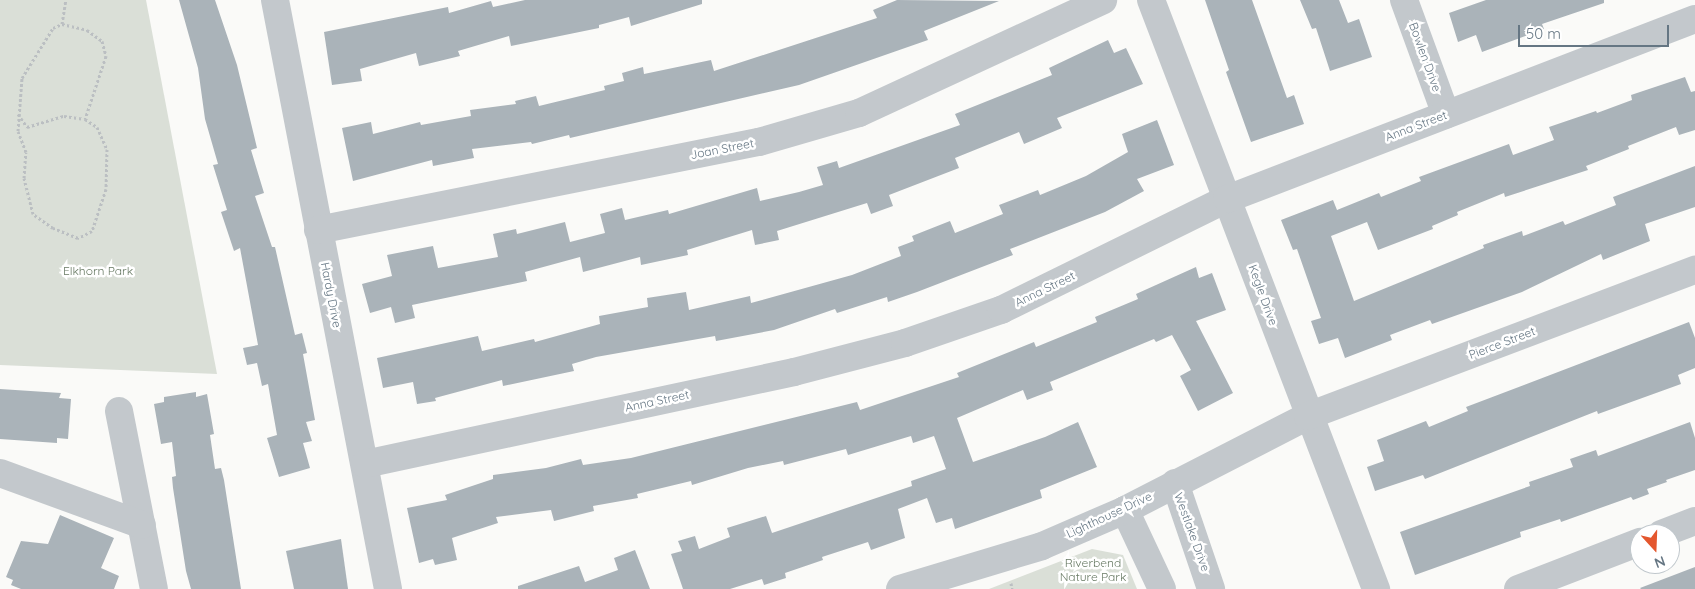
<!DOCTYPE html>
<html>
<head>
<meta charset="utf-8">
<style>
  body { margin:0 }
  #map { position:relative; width:1695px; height:589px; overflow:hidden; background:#fafaf8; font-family:Quicksand,sans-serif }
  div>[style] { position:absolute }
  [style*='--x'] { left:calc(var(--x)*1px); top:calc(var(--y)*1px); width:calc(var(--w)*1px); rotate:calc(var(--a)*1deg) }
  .green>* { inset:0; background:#dadfd7 }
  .building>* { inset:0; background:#aab3b9 }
  .path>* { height:3px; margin-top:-1.5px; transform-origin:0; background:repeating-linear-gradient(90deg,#bbbfc2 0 2.5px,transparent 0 5px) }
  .minor>* { height:28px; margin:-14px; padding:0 14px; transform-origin:14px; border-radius:14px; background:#c3c8cc }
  span { translate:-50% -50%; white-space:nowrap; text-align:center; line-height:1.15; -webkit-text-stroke:5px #fff; paint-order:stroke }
  .street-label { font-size:12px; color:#657683 }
  .park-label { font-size:12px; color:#687a64 }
  .north { position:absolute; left:1630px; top:524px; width:50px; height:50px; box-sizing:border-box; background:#fff; border:1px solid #c1c8cd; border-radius:50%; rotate:160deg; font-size:14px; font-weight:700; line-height:20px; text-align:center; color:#657683 }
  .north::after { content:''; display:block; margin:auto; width:18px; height:22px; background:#e4572e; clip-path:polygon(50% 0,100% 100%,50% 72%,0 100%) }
  .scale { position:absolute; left:1518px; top:25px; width:151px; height:22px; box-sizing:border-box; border:2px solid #657683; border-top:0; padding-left:6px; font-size:15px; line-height:18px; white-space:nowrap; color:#657683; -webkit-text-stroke:4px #fff; paint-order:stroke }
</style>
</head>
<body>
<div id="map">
  <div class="green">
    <div style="clip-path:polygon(0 0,146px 0,217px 374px,0 365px)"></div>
    <div style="clip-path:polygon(1092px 549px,1123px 555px,1137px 589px,989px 589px)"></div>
  </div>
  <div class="building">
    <div style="clip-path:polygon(179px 0,215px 0,237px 65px,257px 148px,251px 150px,264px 193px,255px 196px,272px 247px,275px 247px,295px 335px,302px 333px,307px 353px,303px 354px,315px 420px,306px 422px,312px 441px,303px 443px,310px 468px,279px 477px,267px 438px,277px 435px,268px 384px,262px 386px,257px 363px,247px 365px,243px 348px,258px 345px,240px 248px,234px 251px,221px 212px,227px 210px,213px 165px,218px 164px,205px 119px,198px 68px)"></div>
    <div style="clip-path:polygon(525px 0,702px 0,702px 4px,631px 26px,629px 17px,599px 25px,599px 28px,511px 46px,509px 36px,458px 51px,460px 56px,419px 66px,416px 53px,360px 69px,362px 81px,332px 85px,324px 32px,448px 7px,449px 13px,491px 1px,493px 7px)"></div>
    <div style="clip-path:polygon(897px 0,999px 1px,924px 31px,928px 40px,799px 85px,570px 138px,569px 135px,532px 144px,531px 142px,472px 149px,474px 158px,433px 166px,432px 160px,353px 181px,342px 128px,371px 122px,373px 134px,420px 122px,421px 125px,471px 116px,470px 110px,516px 104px,515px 101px,536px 96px,539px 106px,605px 90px,604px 86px,624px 81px,622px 73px,643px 67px,644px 74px,711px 60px,714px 71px,877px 18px,873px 10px)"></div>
    <div style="clip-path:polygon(1205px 0,1252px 0,1287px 98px,1294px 95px,1304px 124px,1251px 142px,1226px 72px,1229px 70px)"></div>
    <div style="clip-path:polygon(1300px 0,1339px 0,1348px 23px,1359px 19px,1372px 57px,1330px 71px,1316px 28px,1312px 29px)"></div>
    <div style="clip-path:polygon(1486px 0,1604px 0,1604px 3px,1542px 24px,1544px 29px,1482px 52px,1476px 35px,1458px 42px,1449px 13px)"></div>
    <div style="clip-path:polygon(1108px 40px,1114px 53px,1126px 48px,1143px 84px,1057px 118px,1062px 128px,1024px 144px,1019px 132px,955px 158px,959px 168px,889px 195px,893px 206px,871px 214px,867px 203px,777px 231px,779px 240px,755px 245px,752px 230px,687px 250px,688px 255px,641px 265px,640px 257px,583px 272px,580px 257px,525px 272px,527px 281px,412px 305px,415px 318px,395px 323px,391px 307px,370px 313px,362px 284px,392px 276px,387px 255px,433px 246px,438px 268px,498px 257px,493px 234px,516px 229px,517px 234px,565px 222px,570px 242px,605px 233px,600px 214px,622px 208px,625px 220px,668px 210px,669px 214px,757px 188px,760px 201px,799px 192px,823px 185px,817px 167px,837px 161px,839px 168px,960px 125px,955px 114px,1052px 75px,1049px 68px)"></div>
    <div style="clip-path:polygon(1685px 77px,1691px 92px,1695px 91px,1695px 130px,1679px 135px,1676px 127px,1628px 146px,1629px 149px,1586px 166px,1588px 170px,1505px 197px,1504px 193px,1457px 212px,1458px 215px,1432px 226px,1433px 229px,1378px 250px,1367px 222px,1331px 236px,1354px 301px,1484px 248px,1483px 245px,1522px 231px,1523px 236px,1563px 221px,1565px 225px,1616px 205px,1613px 197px,1695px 166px,1695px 207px,1645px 224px,1650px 241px,1603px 260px,1601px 254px,1522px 292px,1432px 324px,1430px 320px,1390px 335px,1392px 340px,1345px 358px,1338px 338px,1319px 344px,1311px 321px,1321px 318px,1297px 249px,1293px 250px,1281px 220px,1333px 200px,1337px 210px,1379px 193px,1381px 197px,1421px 181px,1419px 177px,1509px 144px,1513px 155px,1554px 140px,1549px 127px,1596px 111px,1597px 113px,1632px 100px,1631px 95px)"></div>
    <div style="clip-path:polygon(1157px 120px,1174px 165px,1137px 179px,1144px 191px,1105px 212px,1010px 249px,1013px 255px,917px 292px,888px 302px,887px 297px,837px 313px,835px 309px,774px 330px,716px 341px,715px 336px,596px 357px,572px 364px,574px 371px,503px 386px,502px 380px,435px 398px,436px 401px,417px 404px,413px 382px,383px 388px,377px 358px,478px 336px,482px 351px,534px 339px,535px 342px,600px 324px,599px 316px,648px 307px,647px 298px,686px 292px,689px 310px,750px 296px,751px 303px,852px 275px,901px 256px,898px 247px,914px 241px,912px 236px,950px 221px,955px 233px,1003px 214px,999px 205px,1038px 190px,1040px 195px,1086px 176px,1128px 152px,1122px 134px)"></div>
    <div style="clip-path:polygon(1196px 267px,1199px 278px,1212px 273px,1226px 310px,1196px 321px,1233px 393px,1198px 411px,1180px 376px,1191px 370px,1172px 335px,1156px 342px,1154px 339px,1050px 382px,1053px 390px,1027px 400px,1023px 390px,957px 418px,973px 462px,1045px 437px,1078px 422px,1097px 467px,1040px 490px,1042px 498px,955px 529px,952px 518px,936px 523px,927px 498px,898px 509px,905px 538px,871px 550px,868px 542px,822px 557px,823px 560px,785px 573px,786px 578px,764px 585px,762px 579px,730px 589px,683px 589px,671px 554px,682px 551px,678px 541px,695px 536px,699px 549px,730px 537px,727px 528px,766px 516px,772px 533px,912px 486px,911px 481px,946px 469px,934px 436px,913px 443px,911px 436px,848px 455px,846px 449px,784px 465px,783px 461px,748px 468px,692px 485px,691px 481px,637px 494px,638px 498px,593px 506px,594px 511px,554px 521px,551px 510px,496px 517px,498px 523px,452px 538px,457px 560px,435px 565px,433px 559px,419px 563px,407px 508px,447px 500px,445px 495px,493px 479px,493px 475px,546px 468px,581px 459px,583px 465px,631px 458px,857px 402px,860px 410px,959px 377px,957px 373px,1034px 342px,1036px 347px,1097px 322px,1095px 317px,1138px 299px,1136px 294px)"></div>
    <div style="clip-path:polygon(1689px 322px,1695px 338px,1695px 368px,1678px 375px,1681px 384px,1598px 414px,1597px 411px,1425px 479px,1423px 475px,1375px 491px,1367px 467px,1384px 461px,1377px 440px,1426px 421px,1429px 427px,1468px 411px,1466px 407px)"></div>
    <div style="clip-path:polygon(0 389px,61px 393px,59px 398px,71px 399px,68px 439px,57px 438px,57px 443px,0 439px)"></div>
    <div style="clip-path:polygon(196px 392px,196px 397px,207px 394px,214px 434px,210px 435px,215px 469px,221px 468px,224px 480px,241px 589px,191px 589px,186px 571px,173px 488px,172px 477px,176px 476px,172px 442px,161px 444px,154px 404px,164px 402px,164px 397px)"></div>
    <div style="clip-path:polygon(1690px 422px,1695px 438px,1695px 470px,1666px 480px,1667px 482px,1647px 489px,1649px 494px,1633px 500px,1631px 497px,1561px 522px,1560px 519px,1520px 532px,1521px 537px,1415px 575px,1400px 532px,1530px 486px,1529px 482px,1573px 467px,1570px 459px,1596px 450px,1598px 456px)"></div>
    <div style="clip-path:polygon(60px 515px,114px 538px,101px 568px,119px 576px,114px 589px,21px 589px,11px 585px,13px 580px,6px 577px,21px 541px,48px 544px)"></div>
    <div style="clip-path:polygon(341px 539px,348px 589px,294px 589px,286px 551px)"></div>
    <div style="clip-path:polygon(635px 550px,650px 589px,518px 589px,518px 586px,579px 566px,585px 582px,618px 570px,614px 558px)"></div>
    <div style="clip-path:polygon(1695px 567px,1695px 589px,1641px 589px,1640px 588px)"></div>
  </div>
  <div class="path">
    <div style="--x:62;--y:24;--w:26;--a:13"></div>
    <div style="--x:87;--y:30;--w:19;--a:36"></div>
    <div style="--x:102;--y:41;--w:16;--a:75"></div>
    <div style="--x:106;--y:56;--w:66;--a:108.4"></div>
    <div style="--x:85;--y:119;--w:14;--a:34"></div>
    <div style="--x:97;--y:127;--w:24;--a:66"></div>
    <div style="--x:107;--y:149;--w:40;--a:91.4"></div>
    <div style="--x:106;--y:189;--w:44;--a:108.4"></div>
    <div style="--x:92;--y:231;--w:16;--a:153"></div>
    <div style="--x:78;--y:238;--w:27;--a:-158"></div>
    <div style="--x:53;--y:228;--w:24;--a:-145"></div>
    <div style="--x:33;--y:214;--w:37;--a:-104"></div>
    <div style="--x:24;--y:178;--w:26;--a:-86"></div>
    <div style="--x:26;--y:152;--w:22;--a:-111"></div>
    <div style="--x:18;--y:131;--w:53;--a:-85.7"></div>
    <div style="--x:22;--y:78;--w:59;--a:-58.2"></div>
    <div style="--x:53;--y:28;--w:10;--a:-24"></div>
    <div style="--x:62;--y:24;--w:24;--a:-81"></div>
    <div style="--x:18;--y:114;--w:16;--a:55"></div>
    <div style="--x:27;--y:127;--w:39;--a:-17"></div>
    <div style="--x:64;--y:116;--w:21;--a:8"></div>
    <div style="--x:1011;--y:583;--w:6;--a:81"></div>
  </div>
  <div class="minor">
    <div style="--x:275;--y:0;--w:600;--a:79.14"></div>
    <div style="--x:1151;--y:0;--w:631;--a:69.09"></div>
    <div style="--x:1404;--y:0;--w:122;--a:69.9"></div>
    <div style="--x:318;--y:230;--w:450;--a:-11.3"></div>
    <div style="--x:759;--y:142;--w:104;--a:-16.2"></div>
    <div style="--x:859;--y:113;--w:269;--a:-24.8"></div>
    <div style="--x:119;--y:411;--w:181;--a:78.9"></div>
    <div style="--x:365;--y:464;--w:439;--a:-12.1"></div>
    <div style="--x:794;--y:372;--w:115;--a:-14.6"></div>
    <div style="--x:905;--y:343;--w:102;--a:-19"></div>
    <div style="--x:1001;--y:310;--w:252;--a:-26.2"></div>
    <div style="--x:1227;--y:199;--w:501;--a:-21.04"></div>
    <div style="--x:0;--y:473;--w:151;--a:20.1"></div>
    <div style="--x:1175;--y:483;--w:112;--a:71.2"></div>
    <div style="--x:1125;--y:510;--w:87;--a:64.9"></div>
    <div style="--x:1661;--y:534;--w:36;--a:-21"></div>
    <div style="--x:900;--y:589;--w:148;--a:-16.8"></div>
    <div style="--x:1042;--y:546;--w:90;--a:-23.4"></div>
    <div style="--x:1125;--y:510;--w:206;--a:-27.2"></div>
    <div style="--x:1308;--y:416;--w:414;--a:-20.7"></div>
    <div style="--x:1518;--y:589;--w:131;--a:-21.1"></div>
  </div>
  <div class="street-label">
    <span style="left:1425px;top:57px;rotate:70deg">Bowlen Drive</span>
    <span style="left:1416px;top:126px;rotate:-21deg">Anna Street</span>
    <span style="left:722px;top:149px;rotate:-11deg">Joan Street</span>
    <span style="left:1045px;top:289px;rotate:-26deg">Anna Street</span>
    <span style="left:331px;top:295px;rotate:79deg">Hardy Drive</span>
    <span style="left:1263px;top:295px;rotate:70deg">Kegle Drive</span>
    <span style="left:1502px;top:343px;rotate:-21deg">Pierce Street</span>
    <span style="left:657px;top:401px;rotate:-12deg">Anna Street</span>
    <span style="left:1109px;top:515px;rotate:-25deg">Lighthouse Drive</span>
    <span style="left:1192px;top:532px;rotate:70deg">Westlake Drive</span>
  </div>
  <div class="park-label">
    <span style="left:98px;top:271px">Elkhorn Park</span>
    <span style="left:1093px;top:570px">Riverbend<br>Nature Park</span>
  </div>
  <div class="north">N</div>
  <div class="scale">50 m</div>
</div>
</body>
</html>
